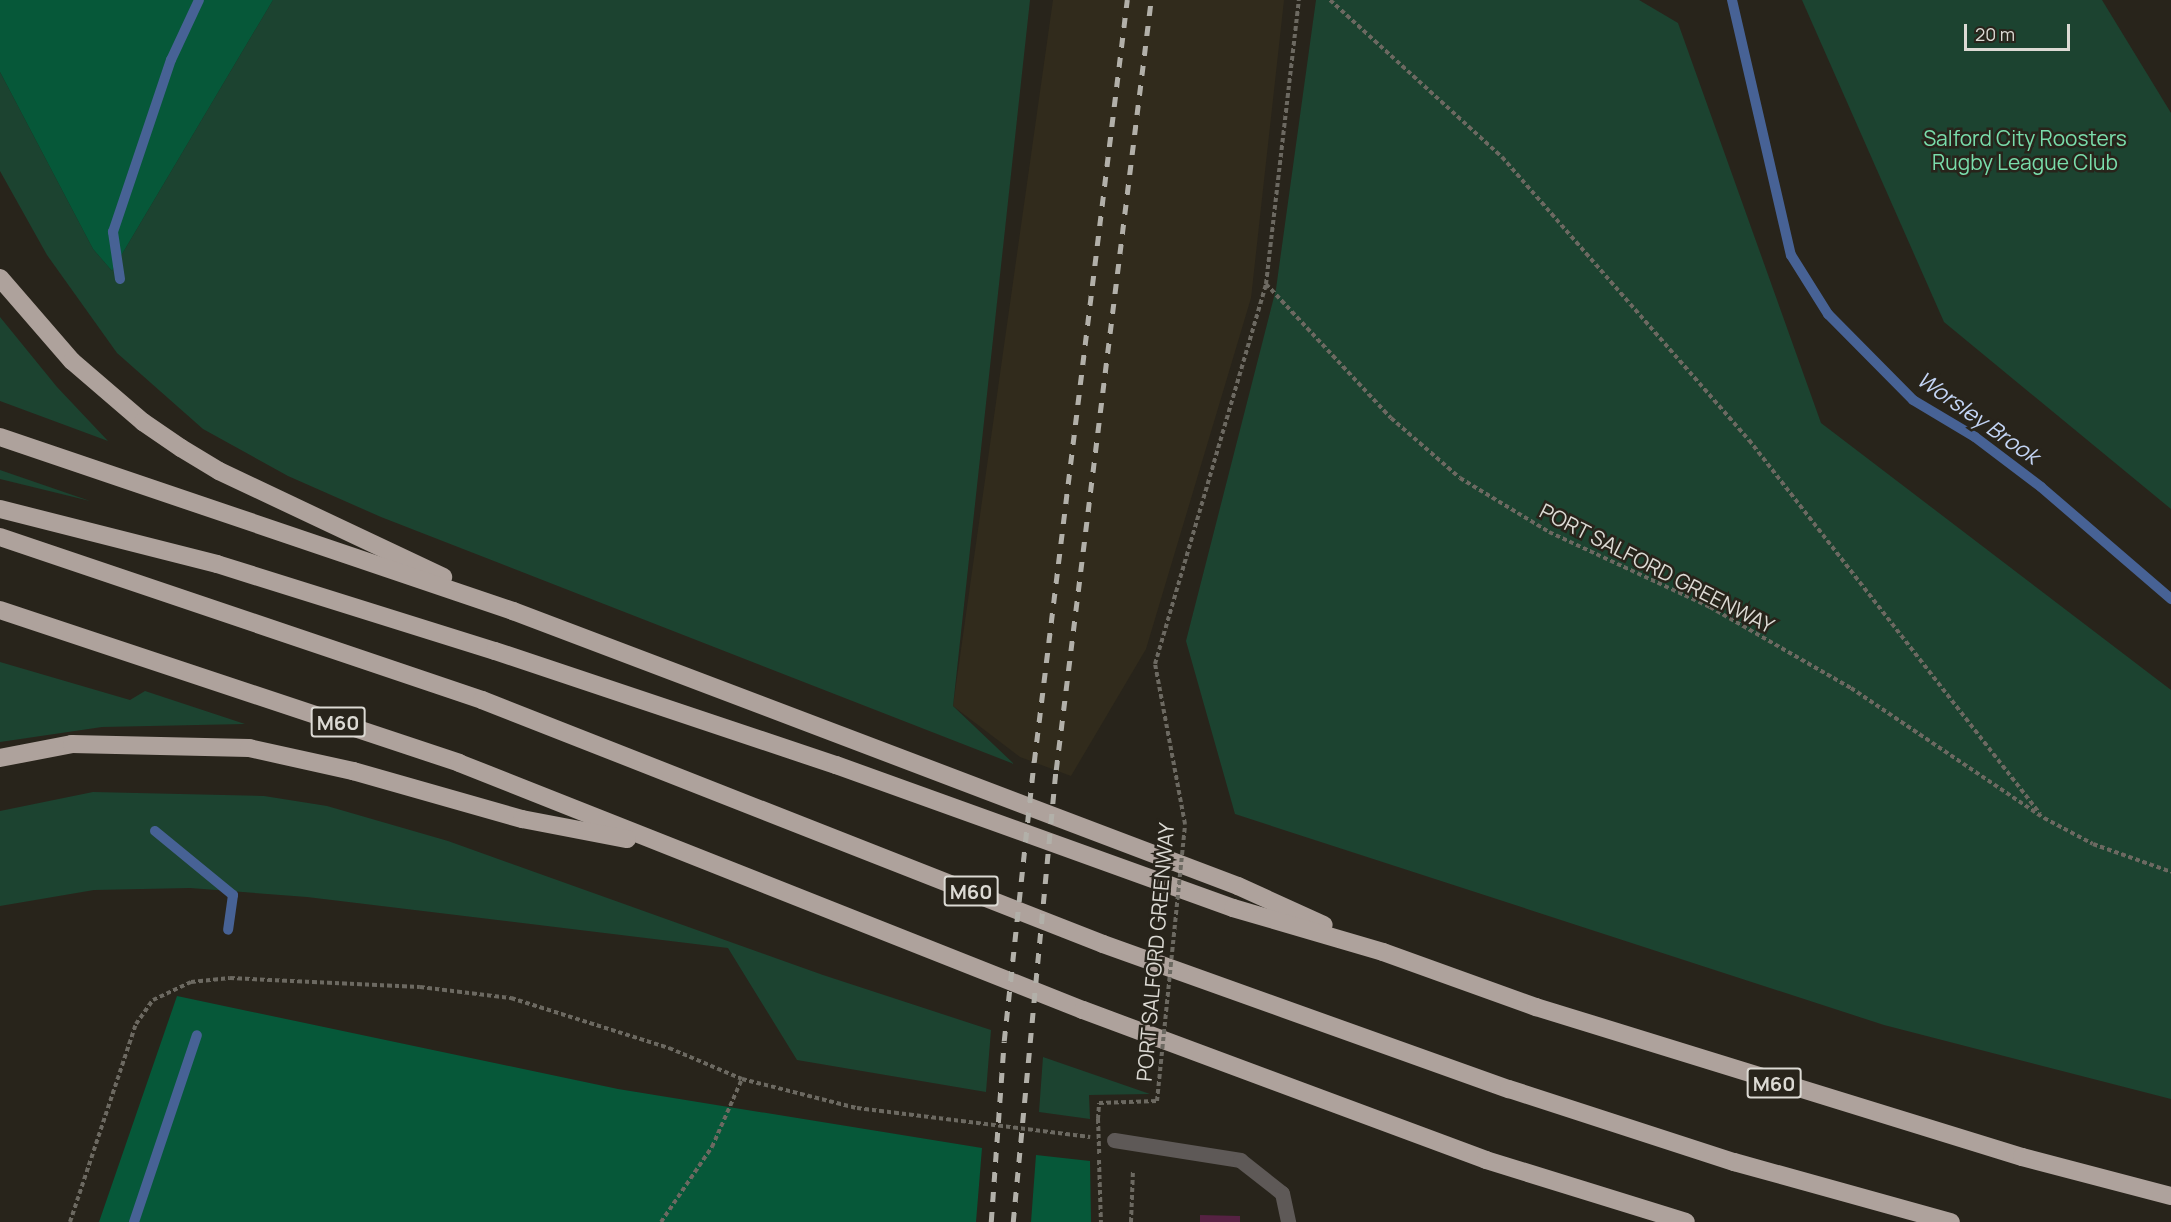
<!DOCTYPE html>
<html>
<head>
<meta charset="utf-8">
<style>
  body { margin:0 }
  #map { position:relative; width:2171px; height:1222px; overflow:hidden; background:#28241b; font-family:Manrope,sans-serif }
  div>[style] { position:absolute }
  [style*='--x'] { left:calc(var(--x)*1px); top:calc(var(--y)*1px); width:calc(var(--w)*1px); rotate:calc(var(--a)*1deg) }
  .built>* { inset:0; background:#312b1c }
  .green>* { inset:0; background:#1c4330 }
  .forest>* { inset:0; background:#065839 }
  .stream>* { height:10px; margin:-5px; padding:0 5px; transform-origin:5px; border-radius:5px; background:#476295 }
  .building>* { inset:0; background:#562243 }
  .path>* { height:4px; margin-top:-2px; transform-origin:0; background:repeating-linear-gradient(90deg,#6c6961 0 4.5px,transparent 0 7.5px) }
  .minor>* { height:15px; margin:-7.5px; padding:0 7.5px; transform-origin:7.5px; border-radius:7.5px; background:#5e5957 }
  .highway>* { height:18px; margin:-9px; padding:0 9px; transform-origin:9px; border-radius:9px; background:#aea29c }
  .rail>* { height:4.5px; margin-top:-2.25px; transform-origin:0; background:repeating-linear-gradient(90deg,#b2b0a9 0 10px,transparent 0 20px) }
  .path-bridge>* { height:4px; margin-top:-2px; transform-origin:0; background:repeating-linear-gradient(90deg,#6c6961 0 4.5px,transparent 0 7.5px) }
  span { translate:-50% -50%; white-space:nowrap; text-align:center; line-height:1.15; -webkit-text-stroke:5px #28241b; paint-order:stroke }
  .shield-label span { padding:2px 4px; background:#28241b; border:2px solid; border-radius:4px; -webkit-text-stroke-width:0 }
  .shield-label { font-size:20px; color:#dcdad4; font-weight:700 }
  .park-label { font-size:21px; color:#79ddab }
  .street-label { font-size:21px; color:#dcdad4 }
  .water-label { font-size:22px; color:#c3d4f4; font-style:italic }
  .scale { position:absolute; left:1964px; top:24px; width:106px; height:27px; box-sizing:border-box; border:3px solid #dcdad4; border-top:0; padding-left:8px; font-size:18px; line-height:21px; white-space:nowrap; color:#dcdad4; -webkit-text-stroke:4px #28241b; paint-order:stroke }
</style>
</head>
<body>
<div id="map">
  <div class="built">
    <div style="clip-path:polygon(1053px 0,1284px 0,1251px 298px,1146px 649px,1071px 776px,1020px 757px,953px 706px)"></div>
  </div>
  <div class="green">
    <div style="clip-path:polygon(273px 0,1030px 0,953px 706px,1014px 764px,381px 517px,288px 476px,203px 429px,117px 353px,47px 255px,0 171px,0 72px,93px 249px,112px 271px)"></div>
    <div style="clip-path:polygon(1316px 0,1639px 0,1678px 23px,1821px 423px,2171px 690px,2171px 1099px,1884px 1025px,1235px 814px,1186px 641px,1276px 289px)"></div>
    <div style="clip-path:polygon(1802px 0,2102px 0,2171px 113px,2171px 509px,1944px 322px)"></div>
    <div style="clip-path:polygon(0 317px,57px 387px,108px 441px,0 401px)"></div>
    <div style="clip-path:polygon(0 470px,90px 501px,0 479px)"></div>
    <div style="clip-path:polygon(0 662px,130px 700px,145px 691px,245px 724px,102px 727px,0 742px)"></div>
    <div style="clip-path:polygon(93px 792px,264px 796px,327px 806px,448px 841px,823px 975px,991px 1030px,986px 1092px,797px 1060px,728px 948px,307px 897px,190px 888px,94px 890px,0 906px,0 811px)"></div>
    <div style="clip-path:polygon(1043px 1057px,1150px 1094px,1089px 1095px,1090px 1119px,1039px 1112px)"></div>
  </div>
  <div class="forest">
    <div style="clip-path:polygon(0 0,273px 0,112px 271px,93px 249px,0 72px)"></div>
    <div style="clip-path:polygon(177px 996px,618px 1089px,982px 1148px,976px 1222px,99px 1222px)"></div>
    <div style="clip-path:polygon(1036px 1155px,1090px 1161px,1091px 1222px,1031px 1222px)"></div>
  </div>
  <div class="stream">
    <div style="--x:1732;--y:0;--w:262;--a:77"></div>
    <div style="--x:1791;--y:255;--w:70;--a:57.9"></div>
    <div style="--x:1828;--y:314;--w:121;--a:45.3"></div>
    <div style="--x:1913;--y:400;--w:72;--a:30.8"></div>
    <div style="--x:1975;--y:437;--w:83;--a:37.1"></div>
    <div style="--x:2041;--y:487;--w:172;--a:40.7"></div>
    <div style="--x:120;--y:279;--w:48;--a:-98.5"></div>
    <div style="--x:113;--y:232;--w:182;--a:-71.4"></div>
    <div style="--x:171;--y:60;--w:66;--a:-65"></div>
    <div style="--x:155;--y:831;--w:101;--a:39.4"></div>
    <div style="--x:233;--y:895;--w:35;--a:98"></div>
    <div style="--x:134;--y:1222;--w:197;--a:-71.4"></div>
  </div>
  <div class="building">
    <div style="clip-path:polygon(1200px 1215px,1240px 1216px,1240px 1222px,1200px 1222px)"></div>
  </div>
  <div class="path">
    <div style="--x:1330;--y:0;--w:233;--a:42.4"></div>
    <div style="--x:1502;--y:157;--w:376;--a:48.9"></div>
    <div style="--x:1749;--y:440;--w:474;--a:52.1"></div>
    <div style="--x:1266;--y:284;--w:183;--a:47"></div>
    <div style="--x:1391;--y:418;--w:91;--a:41"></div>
    <div style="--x:1460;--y:478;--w:104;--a:31.2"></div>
    <div style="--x:1549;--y:532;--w:178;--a:25"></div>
    <div style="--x:1710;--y:607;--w:163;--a:29.9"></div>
    <div style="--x:1851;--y:688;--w:233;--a:34"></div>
    <div style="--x:2044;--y:818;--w:55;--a:28"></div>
    <div style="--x:2093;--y:844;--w:83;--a:19.7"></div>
    <div style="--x:1185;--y:824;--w:163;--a:-100.6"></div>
    <div style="--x:1155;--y:664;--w:396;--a:-73.7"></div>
    <div style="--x:1266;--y:284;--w:286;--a:-83.4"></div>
    <div style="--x:1098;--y:1119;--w:16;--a:-86"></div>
    <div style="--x:1099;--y:1103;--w:58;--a:-2"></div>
    <div style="--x:1099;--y:1160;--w:62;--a:88.2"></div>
    <div style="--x:70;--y:1222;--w:209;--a:-71.6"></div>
    <div style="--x:136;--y:1024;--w:29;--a:-55"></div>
    <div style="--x:153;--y:1000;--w:42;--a:-25.3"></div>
    <div style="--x:191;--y:982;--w:39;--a:-6"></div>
    <div style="--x:230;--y:978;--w:190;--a:2.7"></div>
    <div style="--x:420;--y:987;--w:92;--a:6.9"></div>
    <div style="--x:511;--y:998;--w:166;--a:17.6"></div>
    <div style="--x:669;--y:1048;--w:79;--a:23"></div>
    <div style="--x:742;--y:1079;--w:119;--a:14.2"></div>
    <div style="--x:857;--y:1108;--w:235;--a:7.1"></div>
    <div style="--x:661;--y:1222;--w:91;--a:-55.8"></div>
    <div style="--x:712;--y:1147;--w:74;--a:-66.2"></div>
    <div style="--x:1131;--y:1222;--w:52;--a:-87.8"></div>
  </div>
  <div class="minor">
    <div style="--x:1114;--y:1140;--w:128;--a:9"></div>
    <div style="--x:1240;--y:1160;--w:53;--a:38.2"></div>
    <div style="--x:1282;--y:1193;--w:30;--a:78"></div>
  </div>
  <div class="highway">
    <div style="--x:0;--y:278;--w:110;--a:49.1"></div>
    <div style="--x:72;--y:361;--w:94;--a:40.7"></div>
    <div style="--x:143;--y:422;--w:46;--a:34.4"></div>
    <div style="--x:181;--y:448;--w:44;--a:31.2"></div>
    <div style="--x:219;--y:471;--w:248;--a:25.3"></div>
    <div style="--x:0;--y:437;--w:542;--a:18.74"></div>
    <div style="--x:513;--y:611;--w:775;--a:20.77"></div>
    <div style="--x:1238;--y:886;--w:94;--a:24.4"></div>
    <div style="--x:0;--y:509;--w:224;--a:14.2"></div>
    <div style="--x:217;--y:564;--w:291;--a:17.4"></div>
    <div style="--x:495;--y:651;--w:360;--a:18.5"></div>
    <div style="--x:836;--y:765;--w:422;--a:19.8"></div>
    <div style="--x:1233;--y:908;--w:156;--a:16.3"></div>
    <div style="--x:1383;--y:952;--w:163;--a:19.8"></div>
    <div style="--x:1536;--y:1007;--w:509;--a:17.15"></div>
    <div style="--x:2022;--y:1157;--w:154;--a:14.7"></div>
    <div style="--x:0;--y:537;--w:509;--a:18.68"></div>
    <div style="--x:482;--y:700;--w:667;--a:21.45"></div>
    <div style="--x:1103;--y:944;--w:431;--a:19.7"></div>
    <div style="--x:1509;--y:1089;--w:237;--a:18"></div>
    <div style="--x:1734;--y:1162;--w:225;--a:15.5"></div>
    <div style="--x:0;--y:610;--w:484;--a:18.4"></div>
    <div style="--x:459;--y:763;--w:671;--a:21.6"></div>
    <div style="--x:1083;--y:1010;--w:430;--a:20.4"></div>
    <div style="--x:1486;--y:1160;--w:209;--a:17.2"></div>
    <div style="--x:0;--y:758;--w:73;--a:-11"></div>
    <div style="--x:72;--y:744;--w:177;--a:1.3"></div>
    <div style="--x:249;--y:748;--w:107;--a:12.5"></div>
    <div style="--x:353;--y:771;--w:176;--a:15.9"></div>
    <div style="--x:522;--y:819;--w:107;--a:10.8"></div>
  </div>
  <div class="rail">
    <div style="--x:991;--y:1222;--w:181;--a:-85.9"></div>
    <div style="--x:1004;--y:1041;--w:281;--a:-83.9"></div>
    <div style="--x:1034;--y:762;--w:768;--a:-83.04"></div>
    <div style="--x:1013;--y:1222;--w:454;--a:-84.6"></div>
    <div style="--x:1056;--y:770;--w:776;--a:-82.97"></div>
  </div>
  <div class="path-bridge">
    <div style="--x:1157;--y:1101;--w:278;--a:-84.2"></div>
    <div style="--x:1098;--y:1119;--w:36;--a:88"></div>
  </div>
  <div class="shield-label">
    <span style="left:338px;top:722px">M60</span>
    <span style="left:971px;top:891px">M60</span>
    <span style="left:1774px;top:1083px">M60</span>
  </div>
  <div class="park-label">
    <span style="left:2025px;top:150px">Salford City Roosters<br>Rugby League Club</span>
  </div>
  <div class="street-label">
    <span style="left:1657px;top:568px;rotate:27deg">PORT SALFORD GREENWAY</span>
    <span style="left:1155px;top:952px;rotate:-85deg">PORT SALFORD GREENWAY</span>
  </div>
  <div class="water-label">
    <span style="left:1978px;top:418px;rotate:35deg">Worsley Brook</span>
  </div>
  <div class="scale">20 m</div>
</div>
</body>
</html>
